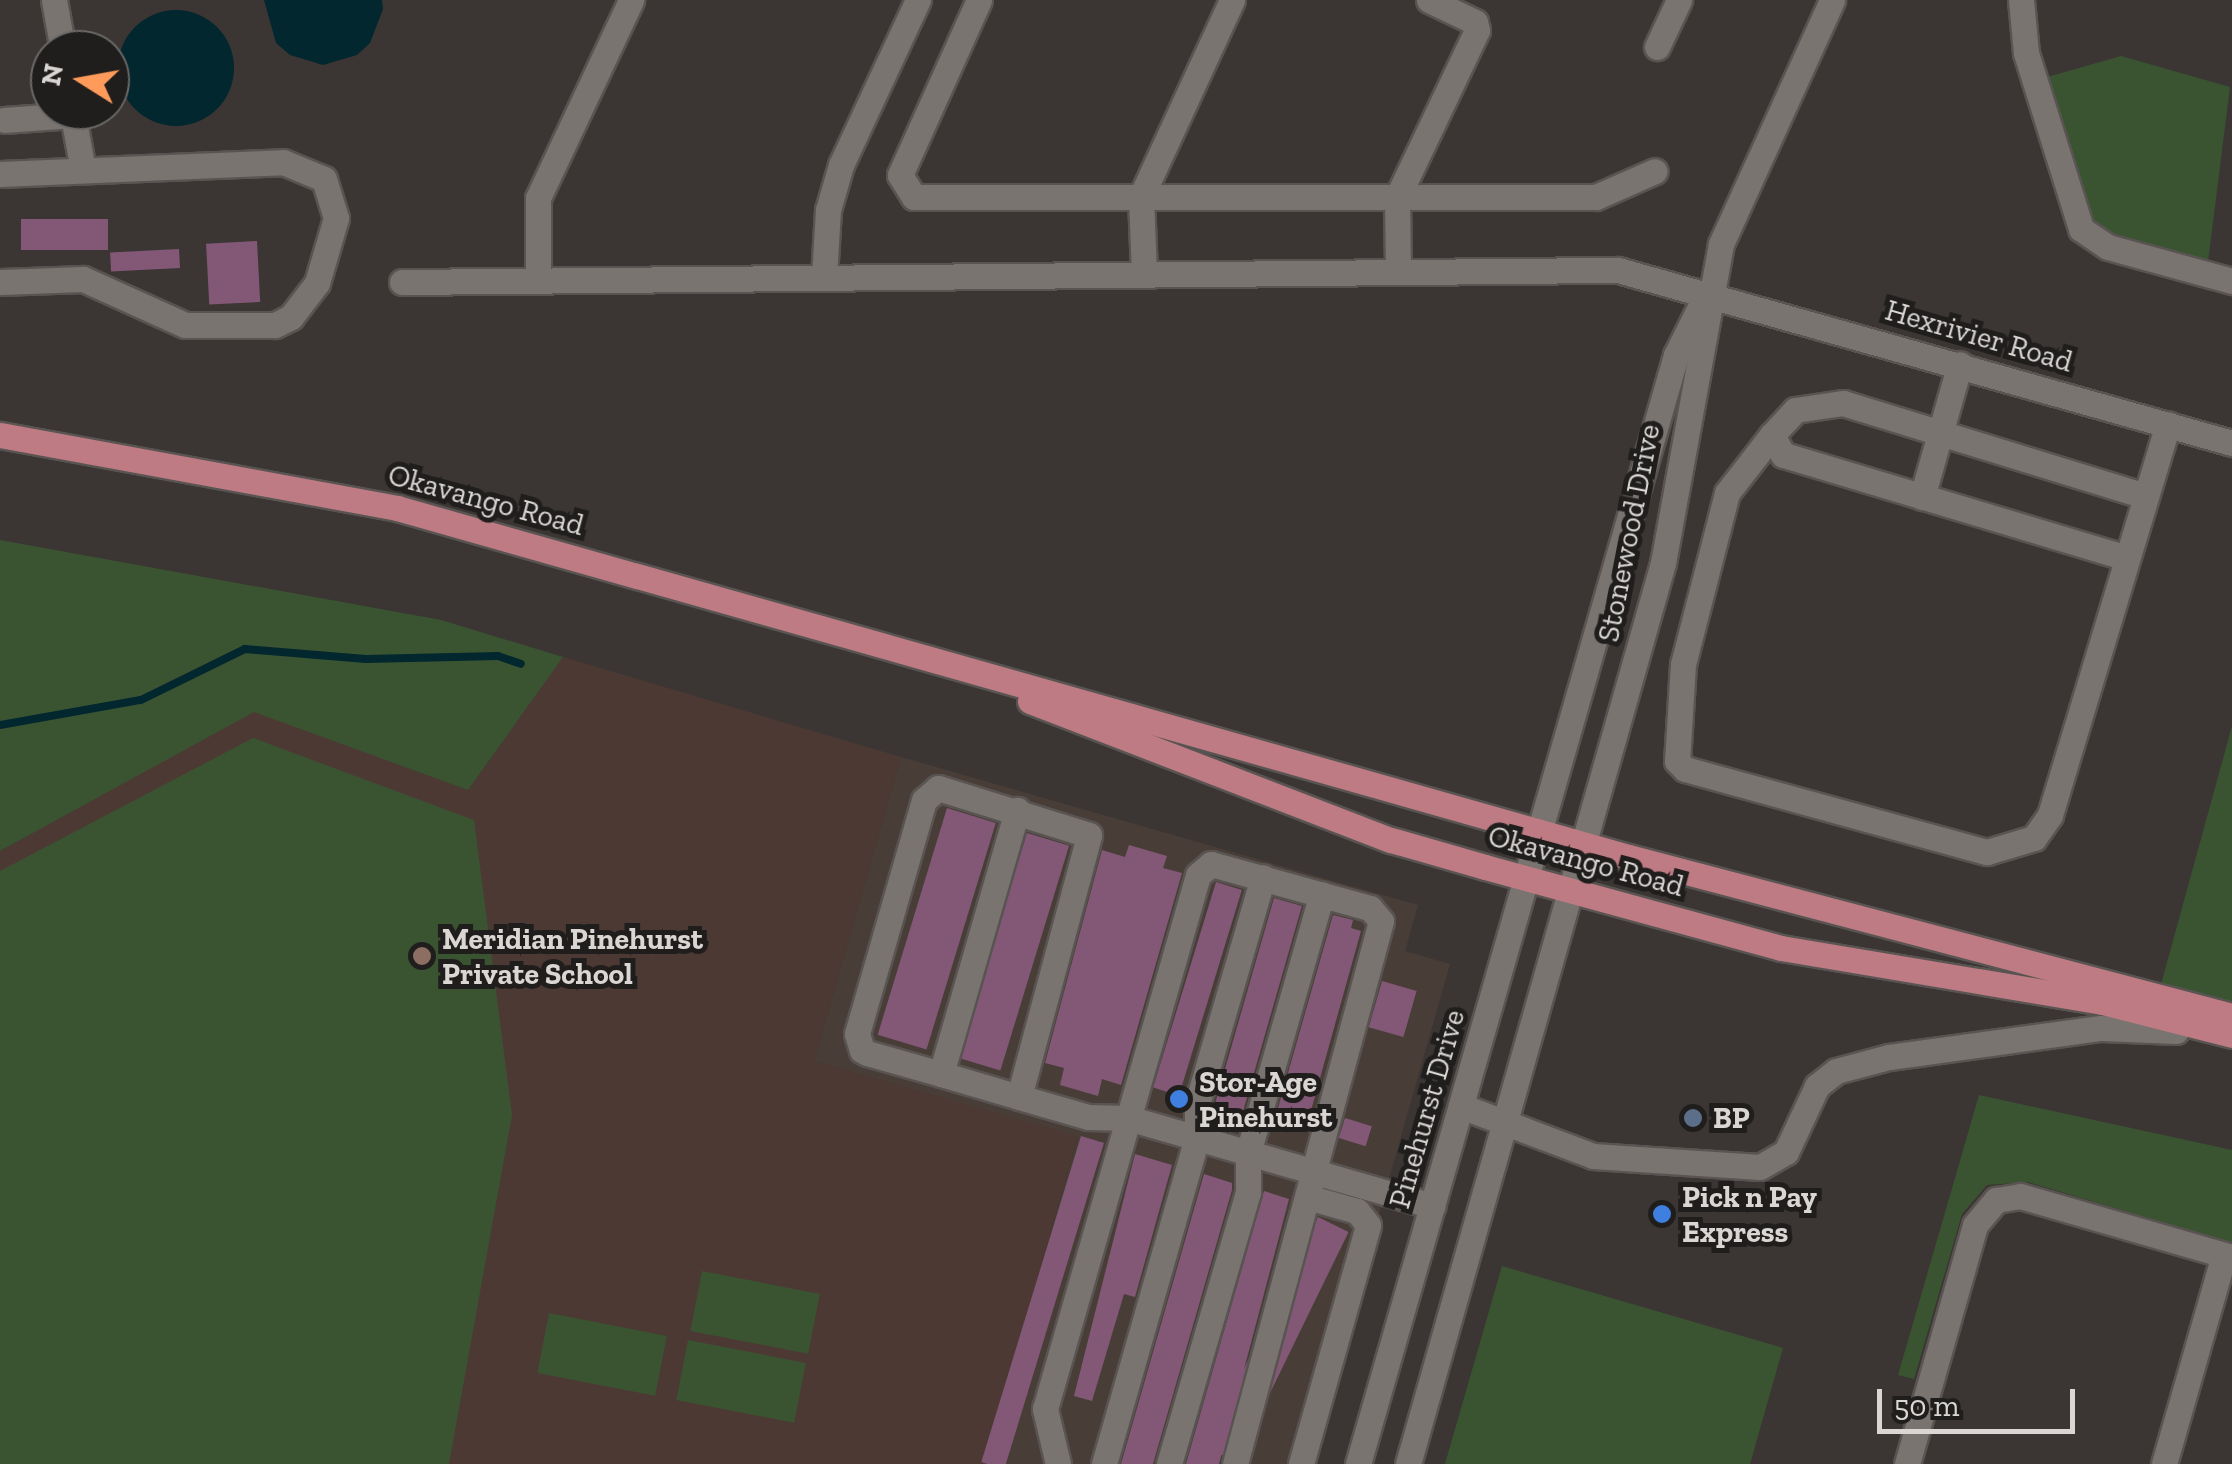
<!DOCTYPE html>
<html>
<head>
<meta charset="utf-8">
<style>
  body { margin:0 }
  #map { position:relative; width:2232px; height:1464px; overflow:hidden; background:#3b3633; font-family:"Zilla Slab",serif }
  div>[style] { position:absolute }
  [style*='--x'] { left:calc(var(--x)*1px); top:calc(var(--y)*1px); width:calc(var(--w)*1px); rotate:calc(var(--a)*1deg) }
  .built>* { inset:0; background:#483e37 }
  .education>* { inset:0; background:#4d3934 }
  .green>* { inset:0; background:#3a5431; transform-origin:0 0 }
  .water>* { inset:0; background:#02272e }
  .round { border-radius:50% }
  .stream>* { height:8px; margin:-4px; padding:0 4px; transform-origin:4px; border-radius:4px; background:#02272e }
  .building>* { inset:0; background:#835877; transform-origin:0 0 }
  .roads { filter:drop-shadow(2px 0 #595452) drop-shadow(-2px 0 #595452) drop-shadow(0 2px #595452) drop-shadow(0 -2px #595452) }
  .minor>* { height:25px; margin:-12.5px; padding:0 12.5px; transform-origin:12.5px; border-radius:12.5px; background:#797470 }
  .major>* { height:25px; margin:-12.5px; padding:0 12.5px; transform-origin:12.5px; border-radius:12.5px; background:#be7b83 }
  .dots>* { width:28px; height:28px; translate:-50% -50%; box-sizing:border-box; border:5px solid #201e1d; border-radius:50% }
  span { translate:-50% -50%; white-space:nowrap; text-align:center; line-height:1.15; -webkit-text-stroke:10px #201e1d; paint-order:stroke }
  .street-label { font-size:30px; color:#d9d6d4 }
  .poi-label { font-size:30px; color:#d9d6d4; font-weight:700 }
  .left { translate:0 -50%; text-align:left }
  .north { position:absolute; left:30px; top:30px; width:100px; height:100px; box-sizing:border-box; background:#201e1d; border:2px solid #6a6866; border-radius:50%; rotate:281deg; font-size:28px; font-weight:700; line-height:40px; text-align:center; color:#d9d6d4 }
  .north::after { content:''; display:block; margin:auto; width:35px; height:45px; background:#ff9b5a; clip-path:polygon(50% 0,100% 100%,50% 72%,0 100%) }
  .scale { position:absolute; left:1877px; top:1389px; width:198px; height:45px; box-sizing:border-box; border:5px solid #d9d6d4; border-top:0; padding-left:12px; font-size:30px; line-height:35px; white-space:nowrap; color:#d9d6d4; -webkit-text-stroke:8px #201e1d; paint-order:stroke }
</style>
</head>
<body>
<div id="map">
  <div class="built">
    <div style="clip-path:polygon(901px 757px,1418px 905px,1405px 951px,1450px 964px,1308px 1464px,985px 1464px,1078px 1137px,814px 1061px)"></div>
  </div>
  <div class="education">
    <div style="clip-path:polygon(563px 657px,901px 757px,814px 1061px,1078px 1136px,985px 1464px,0 1464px,0 851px,254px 711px,468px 790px)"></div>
  </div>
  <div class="green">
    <div style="clip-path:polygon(2121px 56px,2230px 87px,2208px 262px,2104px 234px,2087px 221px,2044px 78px)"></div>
    <div style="clip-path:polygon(0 540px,441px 620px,563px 657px,468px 790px,254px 712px,0 851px)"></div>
    <div style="clip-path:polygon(2232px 726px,2232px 1008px,2160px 988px)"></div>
    <div style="clip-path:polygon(253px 738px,474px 820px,512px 1115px,449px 1464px,0 1464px,0 871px)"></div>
    <div style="clip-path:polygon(1979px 1095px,2232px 1150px,2232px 1243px,2028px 1182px,1987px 1185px,1962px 1214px,1914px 1379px,1898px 1375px)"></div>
    <div style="clip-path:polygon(1502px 1266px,1783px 1348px,1750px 1464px,1445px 1464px)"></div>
    <div style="left:702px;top:1271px;width:120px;height:61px;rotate:11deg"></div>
    <div style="left:549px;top:1313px;width:120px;height:61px;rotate:11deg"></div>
    <div style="left:688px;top:1340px;width:120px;height:61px;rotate:11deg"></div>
  </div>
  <div class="water">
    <div style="clip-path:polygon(264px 0,382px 0,383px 9px,370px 43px,357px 55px,323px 65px,290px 55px,276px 43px)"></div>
    <div class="round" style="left:118px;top:10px;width:116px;height:116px"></div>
  </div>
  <div class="stream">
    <div style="--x:0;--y:725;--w:143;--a:-10.1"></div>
    <div style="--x:141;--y:700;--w:116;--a:-26.1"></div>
    <div style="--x:245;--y:649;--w:121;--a:4.7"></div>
    <div style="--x:366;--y:659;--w:132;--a:-1.3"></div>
    <div style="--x:498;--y:656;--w:24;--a:19"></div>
  </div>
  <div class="building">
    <div style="left:108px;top:219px;width:31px;height:87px;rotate:90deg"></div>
    <div style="left:257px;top:241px;width:61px;height:51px;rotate:87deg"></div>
    <div style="left:179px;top:249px;width:19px;height:69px;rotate:87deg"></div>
    <div style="left:947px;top:808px;width:51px;height:237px;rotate:17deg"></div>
    <div style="left:1027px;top:833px;width:44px;height:235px;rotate:17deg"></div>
    <div style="clip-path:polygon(1129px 845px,1167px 856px,1163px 868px,1182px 873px,1121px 1085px,1102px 1079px,1098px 1096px,1060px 1085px,1064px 1068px,1045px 1063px,1102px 850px,1125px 857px)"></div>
    <div style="left:1216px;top:882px;width:27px;height:215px;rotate:17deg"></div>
    <div style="left:1274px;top:898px;width:29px;height:216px;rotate:16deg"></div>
    <div style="clip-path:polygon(1333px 915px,1353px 920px,1351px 928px,1361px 931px,1305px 1132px,1274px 1122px)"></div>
    <div style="left:1382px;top:981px;width:36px;height:48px;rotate:16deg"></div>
    <div style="left:1345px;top:1118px;width:28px;height:21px;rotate:17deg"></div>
    <div style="left:1081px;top:1136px;width:24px;height:341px;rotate:17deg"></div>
    <div style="clip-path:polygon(1135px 1154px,1172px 1165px,1135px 1297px,1124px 1294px,1092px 1401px,1074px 1396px)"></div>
    <div style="clip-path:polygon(1204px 1174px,1232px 1183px,1232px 1190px,1153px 1464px,1121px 1464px)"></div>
    <div style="clip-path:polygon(1264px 1191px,1289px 1199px,1219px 1464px,1186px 1464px)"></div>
    <div style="left:1318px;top:1217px;width:34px;height:256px;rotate:26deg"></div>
  </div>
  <div class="roads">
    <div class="minor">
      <div style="--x:54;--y:0;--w:51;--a:79.8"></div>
      <div style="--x:979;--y:0;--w:192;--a:114.3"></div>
      <div style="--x:900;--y:175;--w:26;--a:58"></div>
      <div style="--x:914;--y:197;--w:682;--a:0"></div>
      <div style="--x:1596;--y:197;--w:64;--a:-23.8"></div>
      <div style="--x:2021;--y:0;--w:53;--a:84.6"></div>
      <div style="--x:2026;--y:53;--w:184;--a:72.6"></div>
      <div style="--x:2081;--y:229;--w:32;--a:34"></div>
      <div style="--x:2108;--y:247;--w:129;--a:15.3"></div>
      <div style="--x:1657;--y:47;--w:52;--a:-64.9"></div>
      <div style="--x:72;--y:110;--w:61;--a:79.6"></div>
      <div style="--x:4;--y:120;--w:69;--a:-4.1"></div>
      <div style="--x:0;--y:174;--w:283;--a:-2.4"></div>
      <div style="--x:283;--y:162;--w:44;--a:22.5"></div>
      <div style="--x:324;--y:179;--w:41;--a:72.9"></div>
      <div style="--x:336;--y:218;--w:68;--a:106.3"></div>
      <div style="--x:317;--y:283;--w:43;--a:127.4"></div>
      <div style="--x:291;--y:317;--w:18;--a:153"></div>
      <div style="--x:275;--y:325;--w:90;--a:180"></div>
      <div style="--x:185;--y:325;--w:112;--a:-155.7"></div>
      <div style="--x:83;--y:279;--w:83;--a:177.9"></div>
      <div style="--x:1398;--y:269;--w:71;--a:-90.8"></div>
      <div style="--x:1397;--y:198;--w:186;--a:-64.5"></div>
      <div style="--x:1477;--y:30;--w:8;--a:-104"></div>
      <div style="--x:1475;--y:22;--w:51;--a:-154.4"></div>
      <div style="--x:1144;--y:273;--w:76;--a:-92.3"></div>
      <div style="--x:1141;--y:197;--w:217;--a:-65.2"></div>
      <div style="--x:824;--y:277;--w:67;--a:-86.6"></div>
      <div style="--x:828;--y:210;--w:47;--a:-73.9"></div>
      <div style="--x:841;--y:165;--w:182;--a:-65"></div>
      <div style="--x:538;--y:280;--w:82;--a:-90"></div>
      <div style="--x:538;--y:198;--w:219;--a:-64.8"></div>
      <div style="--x:402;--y:282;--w:1216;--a:-0.57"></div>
      <div style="--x:1618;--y:270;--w:638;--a:15.74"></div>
      <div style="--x:1772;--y:435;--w:73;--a:127.8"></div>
      <div style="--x:1727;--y:493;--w:177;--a:104.4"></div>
      <div style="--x:1683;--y:664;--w:97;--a:93.5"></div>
      <div style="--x:1677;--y:761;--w:11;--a:45"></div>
      <div style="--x:1685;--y:769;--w:313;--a:15.4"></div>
      <div style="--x:1987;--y:852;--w:49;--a:-16.6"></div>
      <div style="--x:2034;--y:838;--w:28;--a:-55"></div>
      <div style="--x:2050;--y:815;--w:408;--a:-73.2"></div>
      <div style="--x:1922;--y:497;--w:138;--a:-74.1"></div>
      <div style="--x:2127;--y:558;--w:359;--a:-163.3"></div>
      <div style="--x:1783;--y:455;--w:23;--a:-119"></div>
      <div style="--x:1772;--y:435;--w:34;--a:-47"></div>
      <div style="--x:1795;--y:410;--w:49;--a:-8.3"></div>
      <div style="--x:1843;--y:403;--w:317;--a:17.1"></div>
      <div style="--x:941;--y:1074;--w:275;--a:-73.9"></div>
      <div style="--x:1019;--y:1097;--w:271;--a:-75"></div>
      <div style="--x:1089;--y:835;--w:158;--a:-162.7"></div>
      <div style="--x:938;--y:788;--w:18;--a:139"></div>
      <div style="--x:924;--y:800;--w:243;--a:106"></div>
      <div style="--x:857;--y:1034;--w:17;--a:73"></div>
      <div style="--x:862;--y:1050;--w:6;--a:31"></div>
      <div style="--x:867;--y:1053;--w:77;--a:15.8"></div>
      <div style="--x:941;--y:1074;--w:81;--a:16.4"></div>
      <div style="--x:1019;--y:1097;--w:72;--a:16.2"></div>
      <div style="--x:1088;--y:1117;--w:40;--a:1.4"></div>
      <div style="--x:1128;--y:1118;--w:317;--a:16.1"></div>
      <div style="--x:1461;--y:1106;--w:141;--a:20.7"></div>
      <div style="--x:1593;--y:1156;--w:167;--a:3.8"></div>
      <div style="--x:1760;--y:1167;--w:30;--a:-30"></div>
      <div style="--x:1786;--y:1152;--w:73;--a:-64.8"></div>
      <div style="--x:1817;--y:1086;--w:24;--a:-38"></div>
      <div style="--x:1836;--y:1071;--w:55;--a:-14.8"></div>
      <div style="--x:1889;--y:1057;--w:214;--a:-7.8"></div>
      <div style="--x:2101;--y:1028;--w:75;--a:2.3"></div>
      <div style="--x:1058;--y:1464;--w:57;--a:-103.3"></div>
      <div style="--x:1045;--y:1409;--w:555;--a:-74.01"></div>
      <div style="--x:1198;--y:875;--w:17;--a:-40"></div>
      <div style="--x:1211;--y:864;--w:165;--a:15.5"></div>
      <div style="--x:1370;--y:908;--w:17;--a:50"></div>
      <div style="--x:1381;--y:921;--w:562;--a:105.05"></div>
      <div style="--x:1104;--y:1464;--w:339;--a:-74.1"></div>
      <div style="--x:1197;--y:1138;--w:34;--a:-90"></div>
      <div style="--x:1197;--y:1104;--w:236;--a:-73.8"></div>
      <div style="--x:1169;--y:1464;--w:283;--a:-73.8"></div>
      <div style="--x:1248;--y:1192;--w:39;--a:-90"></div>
      <div style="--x:1248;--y:1153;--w:269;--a:-74.1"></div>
      <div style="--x:1301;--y:1464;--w:248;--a:-74.3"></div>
      <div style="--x:1368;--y:1225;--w:18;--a:-128"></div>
      <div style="--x:1357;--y:1211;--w:48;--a:-164.2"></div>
      <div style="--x:1358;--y:1464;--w:1154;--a:-74"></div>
      <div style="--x:1676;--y:355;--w:56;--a:-63.4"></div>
      <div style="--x:1408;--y:1464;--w:936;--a:-74.2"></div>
      <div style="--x:1663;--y:563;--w:324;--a:-79.7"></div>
      <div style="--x:1721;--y:244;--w:268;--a:-65.5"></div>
      <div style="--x:1907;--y:1464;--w:248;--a:-74.1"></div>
      <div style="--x:1975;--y:1225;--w:33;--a:-50"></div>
      <div style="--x:1996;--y:1200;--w:24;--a:-9"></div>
      <div style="--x:2020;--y:1196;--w:221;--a:16.1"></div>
      <div style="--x:2164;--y:1464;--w:217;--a:-74"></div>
    </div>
    <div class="major">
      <div style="--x:0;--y:435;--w:404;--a:10.4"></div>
      <div style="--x:397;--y:508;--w:1280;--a:15.82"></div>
      <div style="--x:1629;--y:857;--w:624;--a:14.77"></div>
      <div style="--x:1030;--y:701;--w:387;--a:21.1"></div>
      <div style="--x:1391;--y:840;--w:98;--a:16"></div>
      <div style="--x:1485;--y:867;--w:307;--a:15.3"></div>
      <div style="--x:1781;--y:948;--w:326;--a:9.5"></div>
      <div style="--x:2102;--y:1002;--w:134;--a:14.2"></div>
    </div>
  </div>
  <div class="dots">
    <div style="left:422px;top:956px;background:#8d6e63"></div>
    <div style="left:1179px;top:1099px;background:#3f7fe0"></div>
    <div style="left:1693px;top:1118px;background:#5c6f8a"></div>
    <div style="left:1662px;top:1214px;background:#3f7fe0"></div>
  </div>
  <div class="street-label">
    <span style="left:1979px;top:336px;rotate:16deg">Hexrivier Road</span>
    <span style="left:486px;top:500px;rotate:15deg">Okavango Road</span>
    <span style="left:1629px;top:533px;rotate:-79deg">Stonewood Drive</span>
    <span style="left:1586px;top:861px;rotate:15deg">Okavango Road</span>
    <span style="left:1427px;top:1109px;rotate:-74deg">Pinehurst Drive</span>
  </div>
  <div class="poi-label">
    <span class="left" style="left:442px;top:956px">Meridian Pinehurst<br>Private School</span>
    <span class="left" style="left:1199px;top:1099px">Stor-Age<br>Pinehurst</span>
    <span class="left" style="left:1713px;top:1118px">BP</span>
    <span class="left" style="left:1682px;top:1214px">Pick n Pay<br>Express</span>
  </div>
  <div class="north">N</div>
  <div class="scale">50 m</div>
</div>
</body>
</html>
